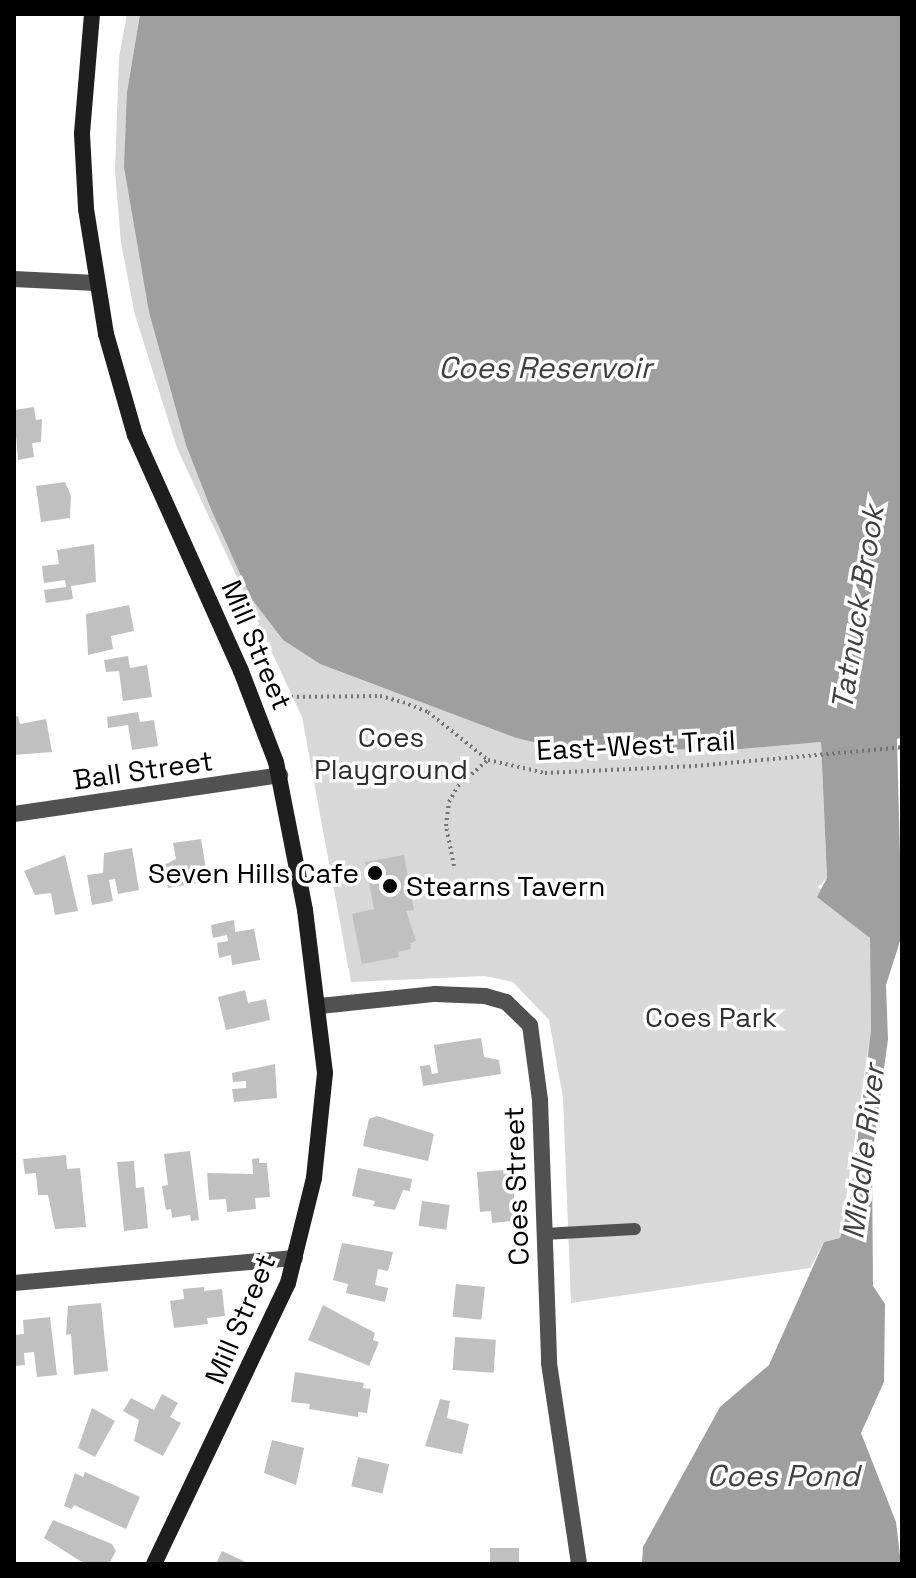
<!DOCTYPE html>
<html>
<head>
<meta charset="utf-8">
<style>
  body { margin:0 }
  #map { position:relative; width:916px; height:1578px; overflow:hidden; background:#fff; font-family:"Space Grotesk",sans-serif }
  div>[style] { position:absolute }
  [style*='--x'] { left:calc(var(--x)*1px); top:calc(var(--y)*1px); width:calc(var(--w)*1px); rotate:calc(var(--a)*1deg) }
  .green>* { inset:0; background:#d8d8d8 }
  .water>* { inset:0; background:#9f9f9f }
  .building>* { inset:0; background:#c0c0c0; transform-origin:0 0 }
  .path>* { height:4px; margin-top:-2px; transform-origin:0; background:repeating-linear-gradient(90deg,#737373 0 2px,transparent 0 6px) }
  .lane>* { height:12px; margin:-6px; padding:0 6px; transform-origin:6px; border-radius:6px; background:#515151 }
  .street>* { height:16px; margin:-8px; padding:0 8px; transform-origin:8px; border-radius:8px; background:#515151 }
  .secondary>* { height:16px; margin:-8px; padding:0 8px; transform-origin:8px; border-radius:8px; background:#1e1e1e }
  .dots>* { width:22px; height:22px; translate:-50% -50%; box-sizing:border-box; border:4px solid #fff; border-radius:50% }
  span { translate:-50% -50%; white-space:nowrap; text-align:center; line-height:1.15; -webkit-text-stroke:7px #fff; paint-order:stroke }
  .street-label { font-size:28px; color:#000 }
  .park-label { font-size:28px; color:#2f2f2f }
  .poi-label { font-size:28px; color:#000 }
  .right { translate:-100% -50%; text-align:right }
  .left { translate:0 -50%; text-align:left }
  .water-label { font-size:30px; color:#404040; font-style:italic }
  .frame { position:absolute; inset:0; border:16px solid #000; pointer-events:none }
</style>
</head>
<body>
<div id="map">
  <div class="green">
    <div style="clip-path:polygon(127px 14px,140px 14px,127px 92px,202px 481px,251px 598px,283px 640px,320px 664px,516px 738px,558px 748px,729px 750px,821px 742px,827px 878px,818px 887px,870px 938px,871px 1030px,840px 1238px,824px 1242px,810px 1268px,571px 1303px,563px 1098px,549px 1020px,513px 982px,485px 976px,351px 982px,302px 717px,177px 448px,135px 315px,121px 243px,115px 171px,119px 57px)"></div>
  </div>
  <div class="water">
    <div style="clip-path:polygon(140px 14px,902px 14px,902px 737px,897px 739px,902px 935px,886px 985px,888px 1039px,872px 1157px,873px 1286px,885px 1304px,884px 1382px,861px 1433px,896px 1522px,901px 1564px,642px 1564px,643px 1547px,720px 1407px,769px 1365px,824px 1242px,840px 1238px,850px 1200px,871px 1030px,870px 938px,817px 897px,827px 878px,821px 742px,729px 750px,558px 748px,516px 738px,320px 664px,283px 640px,251px 598px,211px 509px,186px 445px,149px 312px,124px 167px,127px 92px)"></div>
  </div>
  <div class="building">
    <div style="clip-path:polygon(34px 407px,36px 420px,42px 419px,41px 442px,32px 443px,34px 457px,18px 460px,14px 410px)"></div>
    <div style="clip-path:polygon(65px 482px,71px 496px,70px 518px,41px 522px,36px 486px)"></div>
    <div style="clip-path:polygon(94px 544px,96px 582px,71px 586px,73px 599px,46px 603px,44px 590px,66px 587px,65px 580px,44px 583px,42px 566px,59px 564px,57px 550px)"></div>
    <div style="clip-path:polygon(129px 605px,134px 631px,111px 636px,113px 649px,88px 655px,86px 614px)"></div>
    <div style="clip-path:polygon(128px 656px,130px 668px,147px 665px,152px 697px,123px 701px,119px 671px,106px 672px,104px 660px)"></div>
    <div style="clip-path:polygon(138px 712px,140px 722px,154px 720px,158px 746px,132px 750px,128px 725px,108px 728px,107px 717px)"></div>
    <div style="clip-path:polygon(18px 716px,20px 724px,46px 719px,52px 752px,14px 755px,14px 717px)"></div>
    <div style="clip-path:polygon(201px 839px,208px 881px,168px 888px,164px 865px,176px 859px,173px 843px)"></div>
    <div style="clip-path:polygon(132px 848px,139px 890px,118px 894px,115px 879px,109px 880px,113px 901px,92px 905px,87px 875px,103px 873px,104px 853px)"></div>
    <div style="clip-path:polygon(65px 855px,78px 911px,55px 915px,51px 893px,35px 895px,24px 871px)"></div>
    <div style="clip-path:polygon(404px 855px,414px 910px,406px 911px,416px 941px,410px 943px,411px 949px,398px 952px,399px 957px,362px 964px,352px 914px,374px 909px,365px 862px)"></div>
    <div style="clip-path:polygon(234px 920px,235px 932px,254px 929px,260px 960px,232px 965px,231px 955px,219px 958px,217px 943px,228px 941px,227px 935px,213px 938px,211px 925px)"></div>
    <div style="clip-path:polygon(245px 990px,248px 1003px,266px 999px,270px 1020px,226px 1030px,218px 997px)"></div>
    <div style="clip-path:polygon(481px 1038px,484px 1057px,499px 1060px,501px 1074px,423px 1086px,420px 1066px,430px 1065px,432px 1074px,438px 1073px,434px 1045px)"></div>
    <div style="clip-path:polygon(275px 1064px,277px 1098px,234px 1102px,232px 1089px,246px 1088px,246px 1081px,233px 1082px,232px 1073px)"></div>
    <div style="clip-path:polygon(377px 1116px,434px 1134px,428px 1161px,363px 1146px,369px 1119px)"></div>
    <div style="clip-path:polygon(190px 1151px,199px 1220px,191px 1221px,190px 1215px,172px 1218px,171px 1209px,166px 1210px,162px 1186px,168px 1185px,164px 1154px)"></div>
    <div style="clip-path:polygon(66px 1155px,67px 1169px,80px 1168px,86px 1227px,55px 1229px,48px 1195px,38px 1195px,36px 1173px,25px 1174px,23px 1159px)"></div>
    <div style="clip-path:polygon(259px 1158px,259px 1163px,267px 1163px,270px 1197px,255px 1198px,256px 1209px,227px 1212px,226px 1199px,209px 1200px,207px 1173px,253px 1174px,252px 1159px)"></div>
    <div style="clip-path:polygon(134px 1161px,136px 1188px,144px 1187px,148px 1228px,124px 1231px,117px 1162px)"></div>
    <div style="clip-path:polygon(358px 1168px,412px 1179px,410px 1191px,403px 1190px,395px 1210px,373px 1206px,375px 1201px,352px 1196px)"></div>
    <div style="clip-path:polygon(515px 1169px,513px 1221px,492px 1223px,491px 1211px,480px 1212px,477px 1172px)"></div>
    <div style="left:422px;top:1201px;width:28px;height:25px;rotate:8deg"></div>
    <div style="clip-path:polygon(342px 1243px,393px 1252px,388px 1271px,378px 1269px,375px 1285px,388px 1288px,385px 1302px,346px 1293px,348px 1284px,333px 1280px)"></div>
    <div style="left:456px;top:1284px;width:29px;height:33px;rotate:6deg"></div>
    <div style="clip-path:polygon(204px 1287px,204px 1291px,222px 1289px,225px 1316px,207px 1318px,208px 1324px,174px 1328px,170px 1301px,184px 1299px,183px 1289px)"></div>
    <div style="clip-path:polygon(101px 1303px,108px 1371px,74px 1375px,71px 1334px,66px 1335px,68px 1306px)"></div>
    <div style="clip-path:polygon(323px 1305px,375px 1333px,373px 1340px,379px 1342px,369px 1366px,308px 1340px)"></div>
    <div style="clip-path:polygon(50px 1317px,57px 1375px,37px 1377px,34px 1352px,24px 1353px,25px 1365px,14px 1366px,14px 1335px,24px 1334px,23px 1320px)"></div>
    <div style="left:455px;top:1337px;width:41px;height:33px;rotate:4deg"></div>
    <div style="clip-path:polygon(295px 1372px,364px 1383px,363px 1388px,371px 1389px,367px 1413px,358px 1412px,358px 1417px,309px 1409px,310px 1404px,291px 1402px)"></div>
    <div style="clip-path:polygon(162px 1394px,178px 1403px,170px 1417px,181px 1423px,163px 1456px,134px 1441px,139px 1420px,123px 1411px,131px 1398px,154px 1410px)"></div>
    <div style="clip-path:polygon(440px 1399px,450px 1401px,447px 1418px,469px 1424px,462px 1454px,425px 1446px)"></div>
    <div style="clip-path:polygon(92px 1408px,115px 1421px,95px 1457px,78px 1448px)"></div>
    <div style="clip-path:polygon(272px 1440px,304px 1448px,296px 1485px,264px 1473px)"></div>
    <div style="left:358px;top:1457px;width:32px;height:30px;rotate:13deg"></div>
    <div style="clip-path:polygon(85px 1472px,140px 1497px,126px 1529px,74px 1505px,72px 1509px,64px 1506px,75px 1473px,83px 1477px)"></div>
    <div style="clip-path:polygon(53px 1520px,112px 1544px,116px 1551px,109px 1564px,85px 1564px,44px 1538px)"></div>
    <div style="left:519px;top:1548px;width:16px;height:29px;rotate:90deg"></div>
    <div style="clip-path:polygon(222px 1551px,250px 1564px,216px 1564px)"></div>
  </div>
  <div class="path">
    <div style="--x:285;--y:697;--w:95;--a:-0.6"></div>
    <div style="--x:380;--y:696;--w:24;--a:15"></div>
    <div style="--x:403;--y:702;--w:27;--a:22"></div>
    <div style="--x:428;--y:712;--w:77;--a:38.7"></div>
    <div style="--x:488;--y:760;--w:58;--a:12.8"></div>
    <div style="--x:545;--y:773;--w:150;--a:-2.7"></div>
    <div style="--x:695;--y:766;--w:208;--a:-5.2"></div>
    <div style="--x:454;--y:866;--w:41;--a:-101.3"></div>
    <div style="--x:446;--y:826;--w:24;--a:-83"></div>
    <div style="--x:449;--y:802;--w:18;--a:-61"></div>
    <div style="--x:458;--y:786;--w:40;--a:-41"></div>
  </div>
  <div class="lane">
    <div style="--x:544;--y:1234;--w:91;--a:-3.1"></div>
  </div>
  <div class="street">
    <div style="--x:14;--y:279;--w:82;--a:2.8"></div>
    <div style="--x:14;--y:814;--w:269;--a:-8.3"></div>
    <div style="--x:320;--y:1006;--w:116;--a:-6"></div>
    <div style="--x:435;--y:994;--w:50;--a:2.3"></div>
    <div style="--x:485;--y:996;--w:22;--a:16"></div>
    <div style="--x:506;--y:1002;--w:33;--a:44"></div>
    <div style="--x:530;--y:1025;--w:76;--a:82.4"></div>
    <div style="--x:540;--y:1100;--w:263;--a:88"></div>
    <div style="--x:549;--y:1363;--w:203;--a:81.5"></div>
    <div style="--x:14;--y:1283;--w:282;--a:-5.1"></div>
  </div>
  <div class="secondary">
    <div style="--x:92;--y:14;--w:120;--a:94.8"></div>
    <div style="--x:82;--y:134;--w:75;--a:86.9"></div>
    <div style="--x:86;--y:209;--w:127;--a:80.9"></div>
    <div style="--x:106;--y:334;--w:105;--a:74"></div>
    <div style="--x:135;--y:435;--w:259;--a:65.8"></div>
    <div style="--x:241;--y:671;--w:97;--a:69"></div>
    <div style="--x:276;--y:762;--w:151;--a:78.9"></div>
    <div style="--x:305;--y:910;--w:164;--a:83"></div>
    <div style="--x:325;--y:1073;--w:106;--a:96"></div>
    <div style="--x:314;--y:1178;--w:108;--a:103.9"></div>
    <div style="--x:288;--y:1283;--w:311;--a:115.5"></div>
  </div>
  <div class="dots">
    <div style="left:375px;top:873px;background:#000"></div>
    <div style="left:390px;top:886px;background:#000"></div>
  </div>
  <div class="street-label">
    <span style="left:257px;top:645px;rotate:67deg">Mill Street</span>
    <span style="left:636px;top:745px;rotate:-3deg">East-West Trail</span>
    <span style="left:143px;top:770px;rotate:-8deg">Ball Street</span>
    <span style="left:516px;top:1186px;rotate:-92deg">Coes Street</span>
    <span style="left:240px;top:1319px;rotate:-67deg">Mill Street</span>
  </div>
  <div class="park-label">
    <span style="left:391px;top:753px">Coes<br>Playground</span>
    <span style="left:711px;top:1017px">Coes Park</span>
  </div>
  <div class="poi-label">
    <span class="right" style="left:359px;top:873px">Seven Hills Cafe</span>
    <span class="left" style="left:406px;top:886px">Stearns Tavern</span>
  </div>
  <div class="water-label">
    <span style="left:545px;top:368px">Coes Reservoir</span>
    <span style="left:858px;top:608px;rotate:-81deg">Tatnuck Brook</span>
    <span style="left:864px;top:1152px;rotate:-83deg">Middle River</span>
    <span style="left:783px;top:1476px">Coes Pond</span>
  </div>
  <div class="frame"></div>
</div>
</body>
</html>
